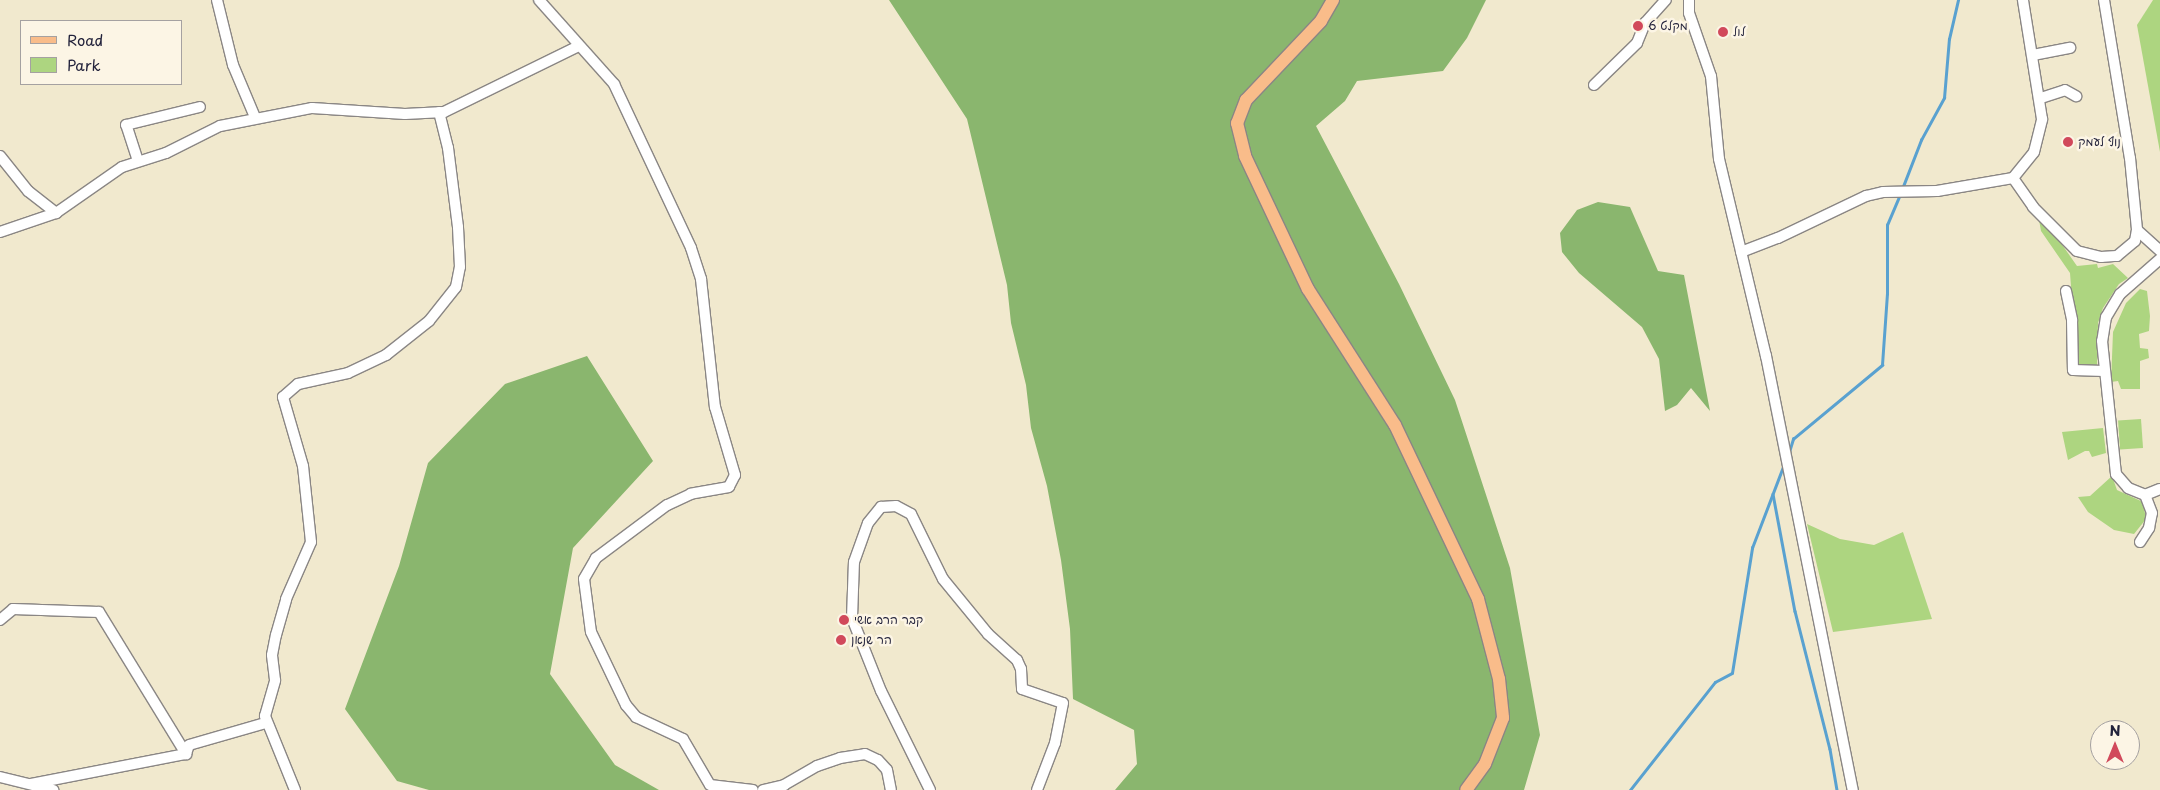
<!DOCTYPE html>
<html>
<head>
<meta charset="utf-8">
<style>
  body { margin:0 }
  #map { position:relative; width:2160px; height:790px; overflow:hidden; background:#f1e9ce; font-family:"Playpen Sans","Playpen Sans Hebrew",sans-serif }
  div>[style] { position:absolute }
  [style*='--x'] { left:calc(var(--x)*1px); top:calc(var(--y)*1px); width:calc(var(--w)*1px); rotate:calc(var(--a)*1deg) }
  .green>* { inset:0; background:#add580; transform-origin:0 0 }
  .forest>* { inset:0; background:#8ab66e }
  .stream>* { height:2.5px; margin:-1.25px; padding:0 1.25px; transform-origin:1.25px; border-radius:1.25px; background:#59a1d0 }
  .roads { filter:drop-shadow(1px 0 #8a8684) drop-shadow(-1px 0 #8a8684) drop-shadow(0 1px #8a8684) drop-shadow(0 -1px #8a8684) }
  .minor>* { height:10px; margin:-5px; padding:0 5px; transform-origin:5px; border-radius:5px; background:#fff }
  .major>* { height:12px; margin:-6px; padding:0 6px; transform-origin:6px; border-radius:6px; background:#f9bc8a }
  .dots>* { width:14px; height:14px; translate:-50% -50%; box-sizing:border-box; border:2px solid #fcf5e5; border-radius:50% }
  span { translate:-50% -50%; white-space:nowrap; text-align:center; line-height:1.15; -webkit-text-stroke:5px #fcf5e5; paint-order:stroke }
  .poi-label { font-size:12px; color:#22223b }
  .left { translate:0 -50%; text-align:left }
  .legend { position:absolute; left:20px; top:20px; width:162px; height:65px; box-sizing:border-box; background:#fcf5e5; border:1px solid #a5a1a1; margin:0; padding:6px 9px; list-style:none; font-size:15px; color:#22223b }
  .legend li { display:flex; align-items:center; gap:10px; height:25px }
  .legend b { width:25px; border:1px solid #a5a1a1 }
  .north { position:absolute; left:2090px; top:720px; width:50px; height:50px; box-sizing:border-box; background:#fcf5e5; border:1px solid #a5a1a1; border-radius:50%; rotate:0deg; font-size:14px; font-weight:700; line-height:20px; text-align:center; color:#22223b }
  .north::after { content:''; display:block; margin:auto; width:18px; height:22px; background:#d1495b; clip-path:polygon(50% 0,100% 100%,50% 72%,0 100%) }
</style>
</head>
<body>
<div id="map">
  <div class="green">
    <div style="clip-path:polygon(2153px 0,2160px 0,2160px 152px,2137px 25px)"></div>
    <div style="clip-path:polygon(2039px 220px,2056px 236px,2077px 266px,2097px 264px,2098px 268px,2113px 264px,2128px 278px,2119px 284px,2103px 308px,2098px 323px,2097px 367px,2077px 366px,2070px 273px,2041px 231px)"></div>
    <div style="clip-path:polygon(2140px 289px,2147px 291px,2150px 316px,2149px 331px,2139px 334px,2140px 348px,2148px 349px,2149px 358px,2140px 361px,2140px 389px,2121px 389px,2118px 381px,2111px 382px,2113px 332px,2126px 303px)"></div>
    <div style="left:2141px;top:419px;width:29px;height:23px;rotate:86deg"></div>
    <div style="clip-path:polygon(2103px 428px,2106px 453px,2092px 457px,2089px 451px,2085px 451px,2068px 460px,2062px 432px)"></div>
    <div style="clip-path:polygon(2112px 476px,2117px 490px,2143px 502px,2146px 519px,2134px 534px,2114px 530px,2088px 512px,2078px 497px,2090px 496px)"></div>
    <div style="clip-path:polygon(1807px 524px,1840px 539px,1874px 545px,1903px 532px,1932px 619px,1833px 632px)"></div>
  </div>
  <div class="forest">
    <div style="clip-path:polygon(889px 0,1486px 0,1467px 38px,1443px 71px,1357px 81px,1345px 101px,1316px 126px,1399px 284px,1455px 400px,1510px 568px,1540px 735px,1524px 790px,1115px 790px,1137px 764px,1134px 730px,1073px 699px,1070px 629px,1061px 560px,1047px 486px,1031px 428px,1026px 385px,1011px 323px,1007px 285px,967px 119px)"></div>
    <div style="clip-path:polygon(1598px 202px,1630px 207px,1658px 271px,1684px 275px,1710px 411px,1691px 388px,1677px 405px,1665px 411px,1659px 359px,1642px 327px,1579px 273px,1562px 252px,1560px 233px,1577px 210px)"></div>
    <div style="clip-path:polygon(587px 356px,653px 461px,573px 548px,550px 674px,615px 765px,659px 790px,429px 790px,397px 781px,345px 709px,399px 566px,428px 463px,505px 384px)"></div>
  </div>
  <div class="stream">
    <div style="--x:1902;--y:189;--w:53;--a:-68.8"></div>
    <div style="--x:1921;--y:140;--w:48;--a:-61.3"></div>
    <div style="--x:1944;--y:98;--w:59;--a:-85.2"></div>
    <div style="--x:1949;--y:39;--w:40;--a:-77"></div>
    <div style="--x:1789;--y:452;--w:14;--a:-73"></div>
    <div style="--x:1793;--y:439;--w:116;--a:-39.7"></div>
    <div style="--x:1882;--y:365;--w:71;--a:-86"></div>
    <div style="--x:1887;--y:294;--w:69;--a:-90"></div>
    <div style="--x:1887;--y:225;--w:34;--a:-67"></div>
    <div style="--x:1773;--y:494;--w:119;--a:79.4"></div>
    <div style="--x:1795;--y:611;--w:142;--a:75.8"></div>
    <div style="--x:1830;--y:749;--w:42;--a:80.3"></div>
    <div style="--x:1630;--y:790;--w:137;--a:-51.8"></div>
    <div style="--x:1715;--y:682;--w:19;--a:-28"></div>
    <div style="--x:1732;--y:673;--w:127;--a:-80.9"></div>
    <div style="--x:1752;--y:548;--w:90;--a:-69.1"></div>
  </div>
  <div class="roads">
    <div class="minor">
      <div style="--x:217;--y:0;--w:67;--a:76.2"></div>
      <div style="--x:233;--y:65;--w:56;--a:67.1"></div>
      <div style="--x:539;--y:0;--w:113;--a:48.2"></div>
      <div style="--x:614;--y:84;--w:181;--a:64.8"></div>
      <div style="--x:691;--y:248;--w:33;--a:72"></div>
      <div style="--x:701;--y:279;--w:129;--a:83.8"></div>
      <div style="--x:715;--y:407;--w:71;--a:73.6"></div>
      <div style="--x:735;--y:475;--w:13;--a:117"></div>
      <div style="--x:729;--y:487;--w:39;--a:170"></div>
      <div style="--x:691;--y:494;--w:26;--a:155"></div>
      <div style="--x:667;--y:505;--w:89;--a:143.3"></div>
      <div style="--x:596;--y:558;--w:24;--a:120"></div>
      <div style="--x:584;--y:579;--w:53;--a:82.5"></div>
      <div style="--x:591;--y:632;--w:81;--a:64.4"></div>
      <div style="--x:626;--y:705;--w:16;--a:50"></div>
      <div style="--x:636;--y:717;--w:52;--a:25.1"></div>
      <div style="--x:683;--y:739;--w:53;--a:59.6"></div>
      <div style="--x:710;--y:785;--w:43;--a:6.6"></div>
      <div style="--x:1689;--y:0;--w:13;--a:90"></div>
      <div style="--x:1689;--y:13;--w:67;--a:70.8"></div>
      <div style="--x:1711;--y:76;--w:83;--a:84.5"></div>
      <div style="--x:1719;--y:159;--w:203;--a:76.6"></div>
      <div style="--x:1766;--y:356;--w:443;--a:78.7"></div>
      <div style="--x:2104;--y:0;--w:160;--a:80.7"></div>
      <div style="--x:2130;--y:158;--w:72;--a:84.4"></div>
      <div style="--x:2033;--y:55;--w:38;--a:-11"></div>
      <div style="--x:1594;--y:85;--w:60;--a:-44.3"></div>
      <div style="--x:1637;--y:43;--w:22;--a:-68"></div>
      <div style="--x:1645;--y:23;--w:31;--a:-48"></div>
      <div style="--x:2041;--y:98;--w:25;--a:-18"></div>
      <div style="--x:2065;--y:90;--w:13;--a:29"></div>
      <div style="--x:0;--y:156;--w:45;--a:51.3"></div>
      <div style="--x:28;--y:191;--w:36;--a:38"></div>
      <div style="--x:138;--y:161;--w:38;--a:-108"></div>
      <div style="--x:126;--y:125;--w:76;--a:-13.7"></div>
      <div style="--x:2013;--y:178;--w:35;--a:55"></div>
      <div style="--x:2033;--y:207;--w:62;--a:45"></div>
      <div style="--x:2077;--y:251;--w:25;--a:14"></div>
      <div style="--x:2101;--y:257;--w:16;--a:-4"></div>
      <div style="--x:2117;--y:256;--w:23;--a:-40"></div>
      <div style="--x:2135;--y:241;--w:11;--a:-80"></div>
      <div style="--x:2137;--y:230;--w:31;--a:42"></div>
      <div style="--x:0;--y:232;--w:59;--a:-18.7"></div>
      <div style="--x:56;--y:213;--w:80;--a:-34.9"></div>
      <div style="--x:122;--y:167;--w:46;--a:-17.7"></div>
      <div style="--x:166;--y:153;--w:60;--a:-26.6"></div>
      <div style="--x:220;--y:126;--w:94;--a:-11.1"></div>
      <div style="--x:312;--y:108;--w:93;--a:3.7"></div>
      <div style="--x:405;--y:114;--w:39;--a:-3"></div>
      <div style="--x:444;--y:112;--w:150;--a:-26.1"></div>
      <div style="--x:1741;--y:252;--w:40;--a:-21"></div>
      <div style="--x:1778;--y:238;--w:98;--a:-25.5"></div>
      <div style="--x:1866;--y:196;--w:17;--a:-13"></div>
      <div style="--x:1883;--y:192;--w:54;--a:-1.1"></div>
      <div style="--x:1937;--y:191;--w:77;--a:-9.7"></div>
      <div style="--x:2013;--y:178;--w:33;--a:-51"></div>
      <div style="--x:2034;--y:152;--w:34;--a:-76"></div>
      <div style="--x:2042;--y:119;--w:121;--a:-99.1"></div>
      <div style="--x:2160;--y:259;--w:53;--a:138.8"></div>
      <div style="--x:2120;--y:294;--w:27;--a:121"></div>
      <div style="--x:2106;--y:317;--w:24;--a:99"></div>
      <div style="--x:2102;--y:341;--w:134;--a:84"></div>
      <div style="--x:2116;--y:474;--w:18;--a:49"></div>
      <div style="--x:2128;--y:488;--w:18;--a:22"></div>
      <div style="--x:2145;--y:495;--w:16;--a:-22"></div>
      <div style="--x:2066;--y:291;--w:30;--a:78"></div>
      <div style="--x:2072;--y:320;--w:50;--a:88.9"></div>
      <div style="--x:2073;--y:370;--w:31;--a:2"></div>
      <div style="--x:2140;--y:542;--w:17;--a:-57"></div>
      <div style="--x:2149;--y:528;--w:15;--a:-79"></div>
      <div style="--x:2152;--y:513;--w:19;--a:-111"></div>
      <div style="--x:0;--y:620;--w:17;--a:-40"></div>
      <div style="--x:13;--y:609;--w:86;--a:2"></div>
      <div style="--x:99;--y:612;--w:167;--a:58.5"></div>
      <div style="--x:0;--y:777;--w:55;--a:13.8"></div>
      <div style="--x:31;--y:784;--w:158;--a:-11"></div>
      <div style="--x:186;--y:754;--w:9;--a:-72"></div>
      <div style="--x:189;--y:745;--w:79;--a:-16.1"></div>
      <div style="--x:295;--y:790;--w:80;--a:-112.1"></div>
      <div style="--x:265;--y:716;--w:37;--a:-74"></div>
      <div style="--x:275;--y:680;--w:25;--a:-97"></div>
      <div style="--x:272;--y:655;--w:20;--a:-79"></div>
      <div style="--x:276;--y:635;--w:37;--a:-74"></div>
      <div style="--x:286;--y:599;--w:62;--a:-66.3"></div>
      <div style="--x:311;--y:542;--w:76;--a:-96"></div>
      <div style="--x:303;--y:466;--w:72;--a:-106.2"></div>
      <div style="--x:283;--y:397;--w:20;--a:-41"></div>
      <div style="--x:298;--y:384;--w:51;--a:-12.4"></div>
      <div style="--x:348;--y:373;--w:42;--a:-25.3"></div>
      <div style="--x:386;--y:355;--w:55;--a:-38.3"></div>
      <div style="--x:429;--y:321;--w:43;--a:-51.5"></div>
      <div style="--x:456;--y:287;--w:20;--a:-79"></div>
      <div style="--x:460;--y:267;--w:40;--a:-92.9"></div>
      <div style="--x:458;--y:227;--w:80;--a:-97.2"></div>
      <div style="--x:448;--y:148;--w:37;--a:-104"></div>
      <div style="--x:763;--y:790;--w:22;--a:-13"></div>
      <div style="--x:784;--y:785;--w:38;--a:-30"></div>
      <div style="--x:817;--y:766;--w:24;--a:-19"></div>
      <div style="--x:840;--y:758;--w:25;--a:-9"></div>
      <div style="--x:865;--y:754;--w:14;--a:25"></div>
      <div style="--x:878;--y:760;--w:13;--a:48"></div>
      <div style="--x:887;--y:770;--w:20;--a:79"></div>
      <div style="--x:930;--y:790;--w:110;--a:-116.3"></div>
      <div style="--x:881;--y:691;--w:79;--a:-111.7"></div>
      <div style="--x:852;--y:618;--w:56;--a:-88"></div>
      <div style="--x:854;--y:562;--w:41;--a:-70.3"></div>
      <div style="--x:868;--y:523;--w:21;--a:-51"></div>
      <div style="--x:881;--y:507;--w:15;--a:-4"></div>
      <div style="--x:896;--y:506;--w:17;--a:28"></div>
      <div style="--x:911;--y:514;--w:72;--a:63.8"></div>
      <div style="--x:943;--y:579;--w:71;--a:50.7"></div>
      <div style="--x:988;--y:634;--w:39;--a:42"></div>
      <div style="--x:1017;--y:660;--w:10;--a:66"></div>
      <div style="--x:1021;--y:669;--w:20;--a:87"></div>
      <div style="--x:1022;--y:689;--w:43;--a:18.9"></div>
      <div style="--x:1063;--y:703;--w:41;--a:101.3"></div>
      <div style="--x:1055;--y:743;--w:50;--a:111"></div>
    </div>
    <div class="major">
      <div style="--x:1333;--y:0;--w:24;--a:120"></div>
      <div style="--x:1321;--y:21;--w:109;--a:133.5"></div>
      <div style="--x:1246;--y:100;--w:25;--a:111"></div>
      <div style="--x:1237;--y:123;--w:34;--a:76"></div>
      <div style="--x:1245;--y:156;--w:147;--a:64.7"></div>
      <div style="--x:1308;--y:289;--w:161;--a:57.4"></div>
      <div style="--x:1395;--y:425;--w:193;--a:64.5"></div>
      <div style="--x:1478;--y:599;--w:83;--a:75.3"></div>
      <div style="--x:1499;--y:679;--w:39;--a:84"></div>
      <div style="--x:1503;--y:718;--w:49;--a:111.4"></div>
      <div style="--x:1485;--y:764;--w:32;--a:126"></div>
    </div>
  </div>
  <div class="dots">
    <div style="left:1638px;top:26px;background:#d1495b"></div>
    <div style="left:1723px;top:32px;background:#d1495b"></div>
    <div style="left:2068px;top:142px;background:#d1495b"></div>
    <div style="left:844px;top:620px;background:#d1495b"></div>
    <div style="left:841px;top:640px;background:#d1495b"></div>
  </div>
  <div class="poi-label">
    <span class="left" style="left:1648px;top:26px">מקלט 6</span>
    <span class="left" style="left:1733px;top:32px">לול</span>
    <span class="left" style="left:2078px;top:142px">נוף לעמק</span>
    <span class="left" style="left:854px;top:620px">קבר הרב אשי</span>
    <span class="left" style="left:851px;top:640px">הר שנאן</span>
  </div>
  <ul class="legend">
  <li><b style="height:6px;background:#f9bc8a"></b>Road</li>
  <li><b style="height:14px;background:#add580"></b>Park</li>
  </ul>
  <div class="north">N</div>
</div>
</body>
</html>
